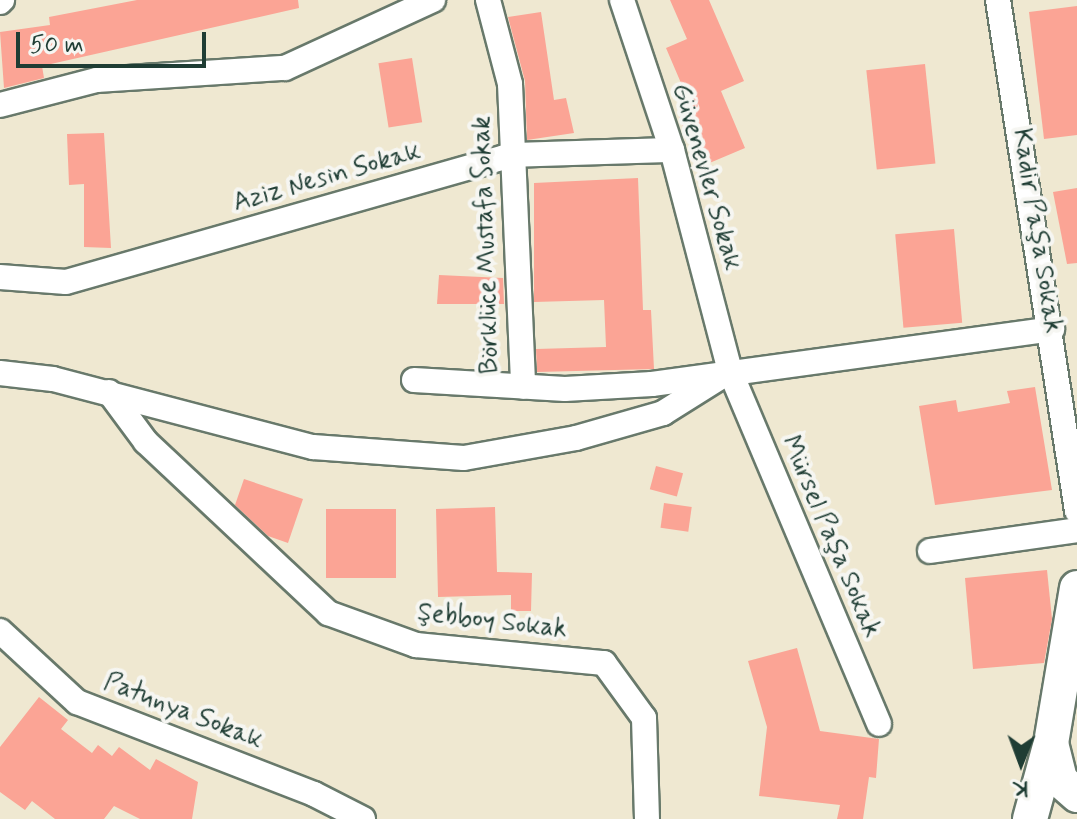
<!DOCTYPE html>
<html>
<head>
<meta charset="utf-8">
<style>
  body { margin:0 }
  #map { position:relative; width:1077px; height:819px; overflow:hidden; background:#efe8d1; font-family:Mynerve,sans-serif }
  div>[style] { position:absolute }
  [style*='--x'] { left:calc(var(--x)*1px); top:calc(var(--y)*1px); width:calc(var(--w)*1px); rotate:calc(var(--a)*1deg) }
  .building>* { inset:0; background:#fba495; transform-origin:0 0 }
  .roads { filter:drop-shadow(2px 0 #68796b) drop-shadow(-2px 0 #68796b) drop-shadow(0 2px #68796b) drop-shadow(0 -2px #68796b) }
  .street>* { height:24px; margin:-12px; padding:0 12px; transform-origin:12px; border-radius:12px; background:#fff }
  .secondary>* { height:34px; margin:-17px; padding:0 17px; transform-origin:17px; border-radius:17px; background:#fff }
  span { translate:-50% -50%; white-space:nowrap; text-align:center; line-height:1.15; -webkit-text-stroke:8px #f6f6f2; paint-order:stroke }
  .street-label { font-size:26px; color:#1f3d34 }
  .north { position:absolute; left:981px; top:723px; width:80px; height:80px; -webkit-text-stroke:6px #f6f6f2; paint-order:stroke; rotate:181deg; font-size:22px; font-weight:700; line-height:32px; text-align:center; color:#1f3d34 }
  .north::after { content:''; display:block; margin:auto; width:28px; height:36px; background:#1f3d34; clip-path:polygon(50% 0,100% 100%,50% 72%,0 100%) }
  .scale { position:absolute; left:16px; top:32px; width:190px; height:36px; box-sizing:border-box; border:4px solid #1f3d34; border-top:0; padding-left:10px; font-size:24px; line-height:28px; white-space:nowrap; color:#1f3d34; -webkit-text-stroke:6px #f6f6f2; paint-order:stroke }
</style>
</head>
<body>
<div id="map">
  <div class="building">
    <div style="clip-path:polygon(137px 0,298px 0,299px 8px,42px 66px,44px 78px,4px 88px,0 32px,50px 25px,49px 17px)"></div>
    <div style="clip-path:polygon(670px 0,709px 0,744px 81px,721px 91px,745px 148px,700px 167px,679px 117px,693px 111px,666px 48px,687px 39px)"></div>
    <div style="clip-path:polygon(1077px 6px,1077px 135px,1044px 139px,1029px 12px)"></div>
    <div style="clip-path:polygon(541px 12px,554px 100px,566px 98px,574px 133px,527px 140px,525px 81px,508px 17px)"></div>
    <div style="left:412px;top:58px;width:65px;height:34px;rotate:81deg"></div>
    <div style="left:925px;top:64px;width:100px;height:59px;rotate:84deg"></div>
    <div style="clip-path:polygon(104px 133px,111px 248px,84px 247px,84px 184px,69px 185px,67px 134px)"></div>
    <div style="clip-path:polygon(638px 178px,643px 310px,651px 310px,654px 369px,537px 372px,536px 349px,606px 347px,604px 300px,534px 302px,534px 183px)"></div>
    <div style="clip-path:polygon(1077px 188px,1077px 263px,1067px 264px,1053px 192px)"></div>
    <div style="left:954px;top:229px;width:94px;height:59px;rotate:85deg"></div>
    <div style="clip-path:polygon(439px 275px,503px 278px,504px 304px,437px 304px)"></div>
    <div style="clip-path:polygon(1035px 387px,1052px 490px,935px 505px,919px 406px,956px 400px,958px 412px,1010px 403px,1007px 391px)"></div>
    <div style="left:656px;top:466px;width:28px;height:24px;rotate:15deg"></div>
    <div style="clip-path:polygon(244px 479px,303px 499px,288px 543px,268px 536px,235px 505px)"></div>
    <div style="left:664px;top:503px;width:28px;height:25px;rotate:8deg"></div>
    <div style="clip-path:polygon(495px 507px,497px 572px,532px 573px,531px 611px,511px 611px,511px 595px,438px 597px,436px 509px)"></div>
    <div style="left:326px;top:509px;width:70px;height:69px"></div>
    <div style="clip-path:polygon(1047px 570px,1052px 619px,1044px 663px,973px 669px,965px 578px)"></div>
    <div style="clip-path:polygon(797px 648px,820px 731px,879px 739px,876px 778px,869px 777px,863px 819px,837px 819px,840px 805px,759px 796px,767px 727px,748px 661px)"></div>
    <div style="clip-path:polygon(39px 697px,68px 720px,61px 729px,92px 753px,98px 745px,112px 756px,119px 747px,150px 770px,156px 759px,198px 782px,192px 819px,140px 819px,114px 806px,104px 819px,55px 819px,32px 801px,25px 810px,0 792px,0 747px)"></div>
  </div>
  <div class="roads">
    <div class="street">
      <div style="--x:488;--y:0;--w:87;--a:75.3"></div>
      <div style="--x:510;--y:84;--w:303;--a:87.5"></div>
      <div style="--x:622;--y:0;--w:158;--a:71.6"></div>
      <div style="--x:672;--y:150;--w:228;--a:75.3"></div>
      <div style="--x:730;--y:371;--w:383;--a:67.1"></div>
      <div style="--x:998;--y:0;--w:517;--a:81.21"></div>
      <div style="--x:0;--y:2;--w:3;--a:-45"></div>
      <div style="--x:0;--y:105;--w:100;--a:-14.5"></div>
      <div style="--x:97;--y:80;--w:188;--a:-3.7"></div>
      <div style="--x:285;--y:68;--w:163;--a:-24.7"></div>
      <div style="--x:0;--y:277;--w:66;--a:4.3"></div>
      <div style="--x:66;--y:282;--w:464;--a:-15.9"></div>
      <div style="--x:512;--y:155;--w:160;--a:-1.8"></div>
      <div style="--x:0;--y:373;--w:53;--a:6.5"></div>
      <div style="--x:53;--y:379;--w:269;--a:14.7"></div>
      <div style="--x:313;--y:447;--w:151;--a:4.2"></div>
      <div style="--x:464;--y:458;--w:114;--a:-10.1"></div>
      <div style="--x:576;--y:438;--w:91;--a:-16"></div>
      <div style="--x:663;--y:413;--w:79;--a:-32.1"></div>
      <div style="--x:414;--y:380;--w:151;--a:3.4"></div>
      <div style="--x:565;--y:389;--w:87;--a:-3.3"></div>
      <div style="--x:652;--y:384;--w:404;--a:-7.8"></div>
      <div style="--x:109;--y:392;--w:62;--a:53.5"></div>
      <div style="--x:146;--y:442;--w:250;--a:43.2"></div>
      <div style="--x:328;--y:613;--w:94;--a:20"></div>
      <div style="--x:416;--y:645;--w:189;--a:5.5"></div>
      <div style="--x:604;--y:663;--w:68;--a:54"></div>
      <div style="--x:644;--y:718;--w:101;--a:88.3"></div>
      <div style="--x:930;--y:551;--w:148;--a:-8.1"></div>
      <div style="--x:0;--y:631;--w:105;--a:42.7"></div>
      <div style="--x:77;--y:702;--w:254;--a:21.2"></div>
      <div style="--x:314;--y:794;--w:55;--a:27"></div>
    </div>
    <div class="secondary">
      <div style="--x:1077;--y:588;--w:157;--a:99.5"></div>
      <div style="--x:1051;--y:743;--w:38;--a:76"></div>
      <div style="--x:1060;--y:780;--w:23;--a:41"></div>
      <div style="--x:1030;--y:819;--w:76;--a:-74.7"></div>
    </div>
  </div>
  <div class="street-label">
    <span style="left:706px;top:177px;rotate:74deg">Güvenevler Sokak</span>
    <span style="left:327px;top:178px;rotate:-16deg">Aziz Nesin Sokak</span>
    <span style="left:1036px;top:231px;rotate:81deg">Kadir Paşa Sokak</span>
    <span style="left:487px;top:245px;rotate:-92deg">Börklüce Mustafa Sokak</span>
    <span style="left:830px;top:537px;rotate:67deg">Mürsel Paşa Sokak</span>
    <span style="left:492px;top:622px;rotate:7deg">Şebboy Sokak</span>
    <span style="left:183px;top:712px;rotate:21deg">Patunya Sokak</span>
  </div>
  <div class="north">K</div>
  <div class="scale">50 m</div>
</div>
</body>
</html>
